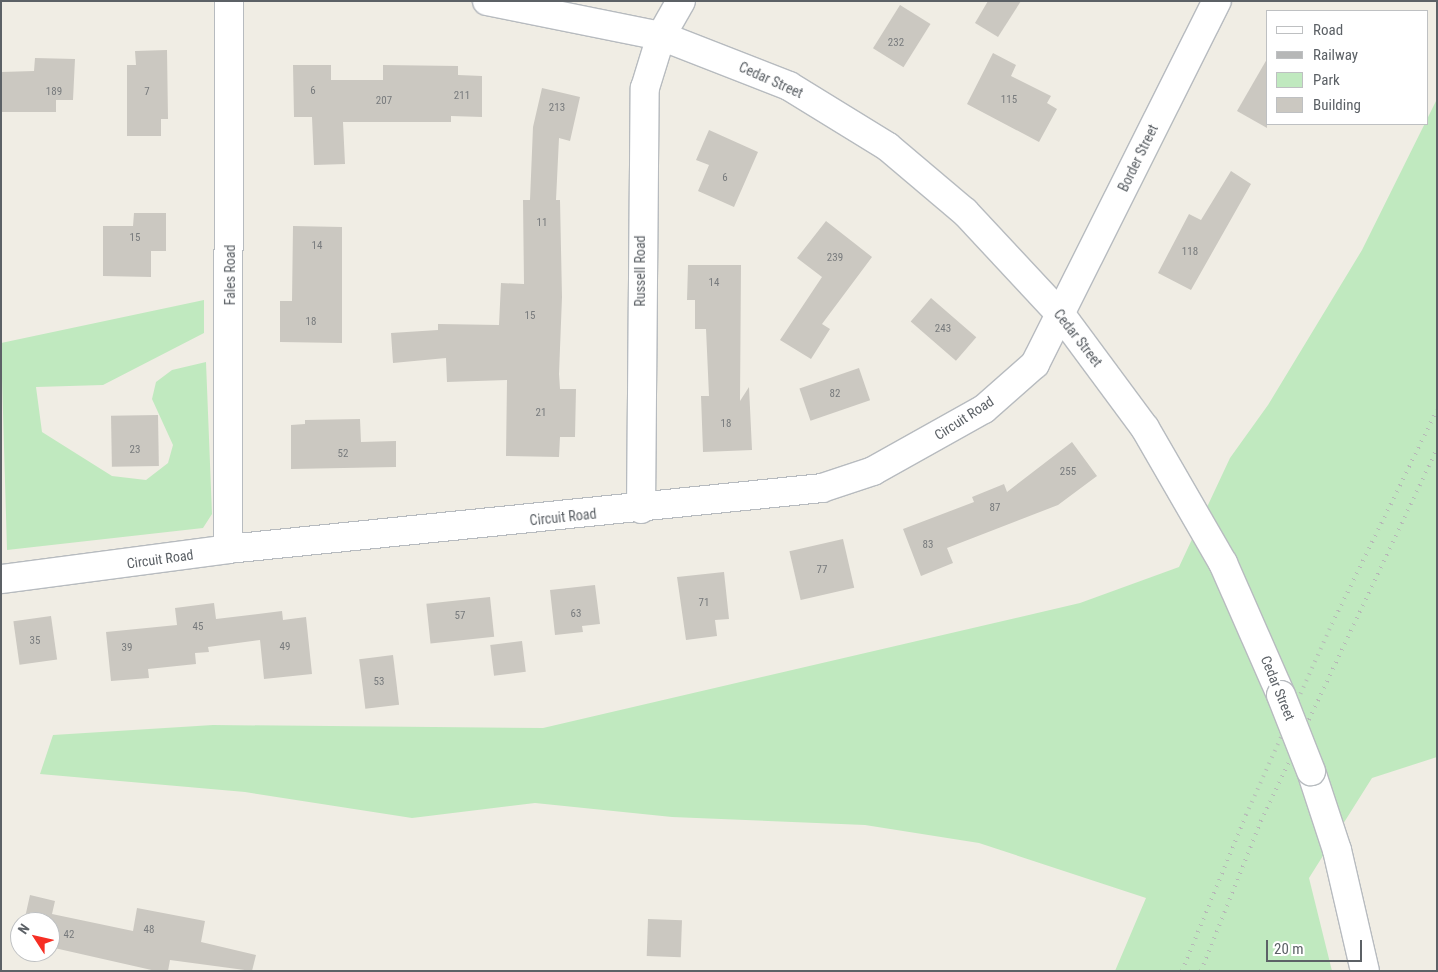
<!DOCTYPE html>
<html>
<head>
<meta charset="utf-8">
<style>
  body { margin:0 }
  #map { position:relative; width:1438px; height:972px; overflow:hidden; background:#f0ede4; font-family:"Roboto Condensed",sans-serif }
  div>[style] { position:absolute }
  [style*='--x'] { left:calc(var(--x)*1px); top:calc(var(--y)*1px); width:calc(var(--w)*1px); rotate:calc(var(--a)*1deg) }
  .green>* { inset:0; background:#c0e9bf }
  .building>* { inset:0; background:#cbc8c1; transform-origin:0 0 }
  .roads { filter:drop-shadow(1px 0 #b7bbbf) drop-shadow(-1px 0 #b7bbbf) drop-shadow(0 1px #b7bbbf) drop-shadow(0 -1px #b7bbbf) }
  .minor>* { height:28px; margin:-14px; padding:0 14px; transform-origin:14px; border-radius:14px; background:#fff }
  .rail>* { height:4px; margin-top:-2px; transform-origin:0; background:repeating-linear-gradient(90deg,#b6b7b7 0 1px,transparent 0 7px) }
  .bridges { filter:drop-shadow(1px 0 #b7bbbf) drop-shadow(-1px 0 #b7bbbf) drop-shadow(0 1px #b7bbbf) drop-shadow(0 -1px #b7bbbf) }
  .minor-bridge>* { height:28px; margin:-14px; padding:0 14px; transform-origin:14px; border-radius:14px; background:#fff }
  span { translate:-50% -50%; white-space:nowrap; text-align:center; line-height:1.15; -webkit-text-stroke:4.5px #fff; paint-order:stroke }
  .number-label { font-size:11px; color:#787b7d }
  .number-label span { -webkit-text-stroke-width:0 }
  .street-label { font-size:14px; color:#5c6166 }
  .frame { position:absolute; inset:0; border:2px solid #5c6166; pointer-events:none }
  .legend { position:absolute; left:1266px; top:10px; width:162px; height:115px; box-sizing:border-box; background:#fff; border:1px solid #bec0c2; margin:0; padding:6px 9px; list-style:none; font-size:15px; color:#5c6166 }
  .legend li { display:flex; align-items:center; gap:10px; height:25px }
  .legend b { width:25px; border:1px solid #bec0c2 }
  .north { position:absolute; left:10px; top:912px; width:50px; height:50px; box-sizing:border-box; background:#fff; border:1px solid #bec0c2; border-radius:50%; rotate:305deg; font-size:14px; font-weight:700; line-height:20px; text-align:center; color:#5c6166 }
  .north::after { content:''; display:block; margin:auto; width:18px; height:22px; background:#f62e24; clip-path:polygon(50% 0,100% 100%,50% 72%,0 100%) }
  .scale { position:absolute; left:1266px; top:940px; width:96px; height:22px; box-sizing:border-box; border:2px solid #5c6166; border-top:0; padding-left:6px; font-size:15px; line-height:18px; white-space:nowrap; color:#5c6166; -webkit-text-stroke:4px #fff; paint-order:stroke }
</style>
</head>
<body>
<div id="map">
  <div class="green">
    <div style="clip-path:polygon(1437px 99px,1437px 757px,1372px 778px,1309px 878px,1332px 971px,1115px 971px,1146px 898px,979px 843px,865px 825px,672px 817px,535px 803px,412px 818px,245px 792px,40px 774px,53px 735px,213px 725px,543px 728px,1080px 603px,1179px 567px,1230px 458px,1268px 405px,1362px 250px)"></div>
    <div style="clip-path:polygon(204px 300px,204px 333px,103px 385px,36px 387px,42px 432px,112px 476px,146px 480px,168px 463px,173px 445px,152px 399px,156px 382px,172px 370px,206px 362px,212px 514px,203px 528px,7px 550px,1px 343px)"></div>
  </div>
  <div class="building">
    <div style="clip-path:polygon(988px 1px,1021px 1px,998px 37px,975px 23px)"></div>
    <div style="left:900px;top:5px;width:36px;height:51px;rotate:32deg"></div>
    <div style="clip-path:polygon(167px 50px,168px 119px,161px 119px,161px 136px,127px 136px,127px 65px,136px 65px,135px 51px)"></div>
    <div style="clip-path:polygon(993px 53px,1016px 65px,1011px 76px,1051px 96px,1047px 103px,1057px 109px,1039px 142px,967px 104px)"></div>
    <div style="clip-path:polygon(35px 58px,75px 59px,73px 100px,56px 100px,56px 112px,1px 112px,1px 72px,34px 71px)"></div>
    <div style="clip-path:polygon(1267px 59px,1267px 128px,1237px 111px)"></div>
    <div style="clip-path:polygon(293px 65px,331px 65px,331px 80px,383px 80px,383px 65px,458px 66px,458px 75px,482px 76px,482px 117px,451px 116px,451px 122px,343px 122px,345px 164px,314px 165px,312px 117px,294px 117px)"></div>
    <div style="clip-path:polygon(542px 88px,580px 97px,570px 141px,559px 138px,556px 200px,560px 200px,562px 297px,559px 374px,560px 389px,576px 389px,575px 437px,560px 437px,559px 457px,506px 456px,507px 380px,447px 382px,446px 358px,393px 363px,391px 333px,438px 330px,438px 324px,499px 325px,501px 283px,524px 284px,523px 200px,530px 200px,533px 127px)"></div>
    <div style="clip-path:polygon(709px 130px,758px 152px,734px 207px,698px 191px,709px 165px,696px 160px)"></div>
    <div style="clip-path:polygon(1231px 171px,1251px 184px,1191px 290px,1158px 273px,1189px 214px,1201px 220px)"></div>
    <div style="clip-path:polygon(134px 213px,166px 213px,166px 251px,151px 251px,151px 277px,103px 276px,103px 226px,133px 226px)"></div>
    <div style="clip-path:polygon(826px 221px,872px 257px,822px 324px,830px 329px,811px 359px,780px 340px,822px 277px,797px 258px)"></div>
    <div style="clip-path:polygon(293px 226px,342px 227px,342px 343px,280px 342px,280px 301px,292px 301px)"></div>
    <div style="clip-path:polygon(688px 265px,741px 265px,740px 401px,749px 387px,752px 450px,703px 452px,701px 396px,709px 396px,706px 329px,695px 329px,695px 300px,687px 300px)"></div>
    <div style="left:931px;top:298px;width:60px;height:31px;rotate:41deg"></div>
    <div style="left:859px;top:368px;width:34px;height:63px;rotate:71deg"></div>
    <div style="left:158px;top:415px;width:51px;height:47px;rotate:89deg"></div>
    <div style="clip-path:polygon(360px 419px,361px 442px,396px 441px,396px 467px,291px 469px,291px 425px,305px 424px,305px 420px)"></div>
    <div style="clip-path:polygon(1072px 442px,1097px 476px,1058px 505px,947px 548px,953px 563px,921px 576px,903px 529px,974px 502px,972px 497px,1004px 484px,1007px 492px)"></div>
    <div style="left:843px;top:539px;width:50px;height:55px;rotate:77deg"></div>
    <div style="clip-path:polygon(724px 572px,729px 619px,715px 620px,717px 636px,686px 640px,677px 577px)"></div>
    <div style="clip-path:polygon(595px 585px,600px 624px,582px 626px,583px 632px,555px 635px,550px 590px)"></div>
    <div style="left:490px;top:597px;width:40px;height:64px;rotate:84deg"></div>
    <div style="clip-path:polygon(214px 603px,216px 619px,282px 611px,283px 620px,306px 617px,312px 674px,264px 679px,260px 640px,208px 647px,209px 652px,195px 653px,196px 664px,148px 669px,149px 678px,111px 681px,106px 632px,177px 625px,175px 608px)"></div>
    <div style="left:51px;top:616px;width:44px;height:38px;rotate:82deg"></div>
    <div style="left:522px;top:641px;width:31px;height:32px;rotate:83deg"></div>
    <div style="left:393px;top:655px;width:50px;height:34px;rotate:83deg"></div>
    <div style="clip-path:polygon(30px 895px,55px 901px,52px 914px,133px 931px,137px 908px,205px 921px,201px 942px,256px 955px,252px 971px,170px 960px,168px 971px,156px 971px,50px 947px,50px 922px,24px 922px)"></div>
    <div style="left:648px;top:919px;width:34px;height:37px;rotate:2deg"></div>
  </div>
  <div class="roads">
    <div class="minor">
      <div style="--x:487;--y:1;--w:177;--a:11.4"></div>
      <div style="--x:661;--y:36;--w:137;--a:21.3"></div>
      <div style="--x:789;--y:86;--w:116;--a:31.6"></div>
      <div style="--x:888;--y:147;--w:101;--a:40.2"></div>
      <div style="--x:965;--y:212;--w:142;--a:47"></div>
      <div style="--x:1062;--y:316;--w:139;--a:53.5"></div>
      <div style="--x:1145;--y:428;--w:156;--a:60"></div>
      <div style="--x:1223;--y:563;--w:144;--a:66.3"></div>
      <div style="--x:641;--y:509;--w:421;--a:-89.5"></div>
      <div style="--x:645;--y:88;--w:54;--a:-72.9"></div>
      <div style="--x:661;--y:36;--w:40;--a:-60.3"></div>
      <div style="--x:228;--y:549;--w:548;--a:-89.9"></div>
      <div style="--x:1;--y:579;--w:229;--a:-7.5"></div>
      <div style="--x:228;--y:549;--w:597;--a:-5.86"></div>
      <div style="--x:822;--y:488;--w:54;--a:-18.4"></div>
      <div style="--x:873;--y:471;--w:127;--a:-29.2"></div>
      <div style="--x:984;--y:409;--w:68;--a:-41.4"></div>
      <div style="--x:1035;--y:364;--w:406;--a:-63.4"></div>
      <div style="--x:1311;--y:771;--w:83;--a:71.8"></div>
      <div style="--x:1337;--y:850;--w:124;--a:77"></div>
    </div>
  </div>
  <div class="rail">
    <div style="--x:1182;--y:971;--w:169;--a:-67.7"></div>
    <div style="--x:1246;--y:815;--w:209;--a:-65.8"></div>
    <div style="--x:1332;--y:624;--w:238;--a:-63.9"></div>
    <div style="--x:1201;--y:971;--w:162;--a:-68.2"></div>
    <div style="--x:1261;--y:821;--w:412;--a:-64.7"></div>
  </div>
  <div class="bridges">
    <div class="minor-bridge">
      <div style="--x:1281;--y:695;--w:82;--a:68.5"></div>
    </div>
  </div>
  <div class="number-label">
    <span style="left:896px;top:43px">232</span>
    <span style="left:313px;top:91px">6</span>
    <span style="left:54px;top:92px">189</span>
    <span style="left:147px;top:92px">7</span>
    <span style="left:462px;top:96px">211</span>
    <span style="left:1009px;top:100px">115</span>
    <span style="left:384px;top:101px">207</span>
    <span style="left:557px;top:108px">213</span>
    <span style="left:725px;top:178px">6</span>
    <span style="left:542px;top:223px">11</span>
    <span style="left:135px;top:238px">15</span>
    <span style="left:317px;top:246px">14</span>
    <span style="left:1190px;top:252px">118</span>
    <span style="left:835px;top:258px">239</span>
    <span style="left:714px;top:283px">14</span>
    <span style="left:530px;top:316px">15</span>
    <span style="left:311px;top:322px">18</span>
    <span style="left:943px;top:329px">243</span>
    <span style="left:835px;top:394px">82</span>
    <span style="left:541px;top:413px">21</span>
    <span style="left:726px;top:424px">18</span>
    <span style="left:135px;top:450px">23</span>
    <span style="left:343px;top:454px">52</span>
    <span style="left:1068px;top:472px">255</span>
    <span style="left:995px;top:508px">87</span>
    <span style="left:928px;top:545px">83</span>
    <span style="left:822px;top:570px">77</span>
    <span style="left:704px;top:603px">71</span>
    <span style="left:576px;top:614px">63</span>
    <span style="left:460px;top:616px">57</span>
    <span style="left:198px;top:627px">45</span>
    <span style="left:35px;top:641px">35</span>
    <span style="left:285px;top:647px">49</span>
    <span style="left:127px;top:648px">39</span>
    <span style="left:379px;top:682px">53</span>
    <span style="left:149px;top:930px">48</span>
    <span style="left:69px;top:935px">42</span>
  </div>
  <div class="street-label">
    <span style="left:771px;top:80px;rotate:24deg">Cedar Street</span>
    <span style="left:1138px;top:158px;rotate:-64deg">Border Street</span>
    <span style="left:640px;top:271px;rotate:-90deg">Russell Road</span>
    <span style="left:230px;top:275px;rotate:-90deg">Fales Road</span>
    <span style="left:1078px;top:338px;rotate:52deg">Cedar Street</span>
    <span style="left:964px;top:418px;rotate:-33deg">Circuit Road</span>
    <span style="left:563px;top:517px;rotate:-6deg">Circuit Road</span>
    <span style="left:160px;top:559px;rotate:-8deg">Circuit Road</span>
    <span style="left:1278px;top:688px;rotate:68deg">Cedar Street</span>
  </div>
  <div class="frame"></div>
  <ul class="legend">
  <li><b style="height:6px;background:#fff"></b>Road</li>
  <li><b style="height:6px;background:#b6b7b7"></b>Railway</li>
  <li><b style="height:14px;background:#c0e9bf"></b>Park</li>
  <li><b style="height:14px;background:#cbc8c1"></b>Building</li>
  </ul>
  <div class="north">N</div>
  <div class="scale">20 m</div>
</div>
</body>
</html>
